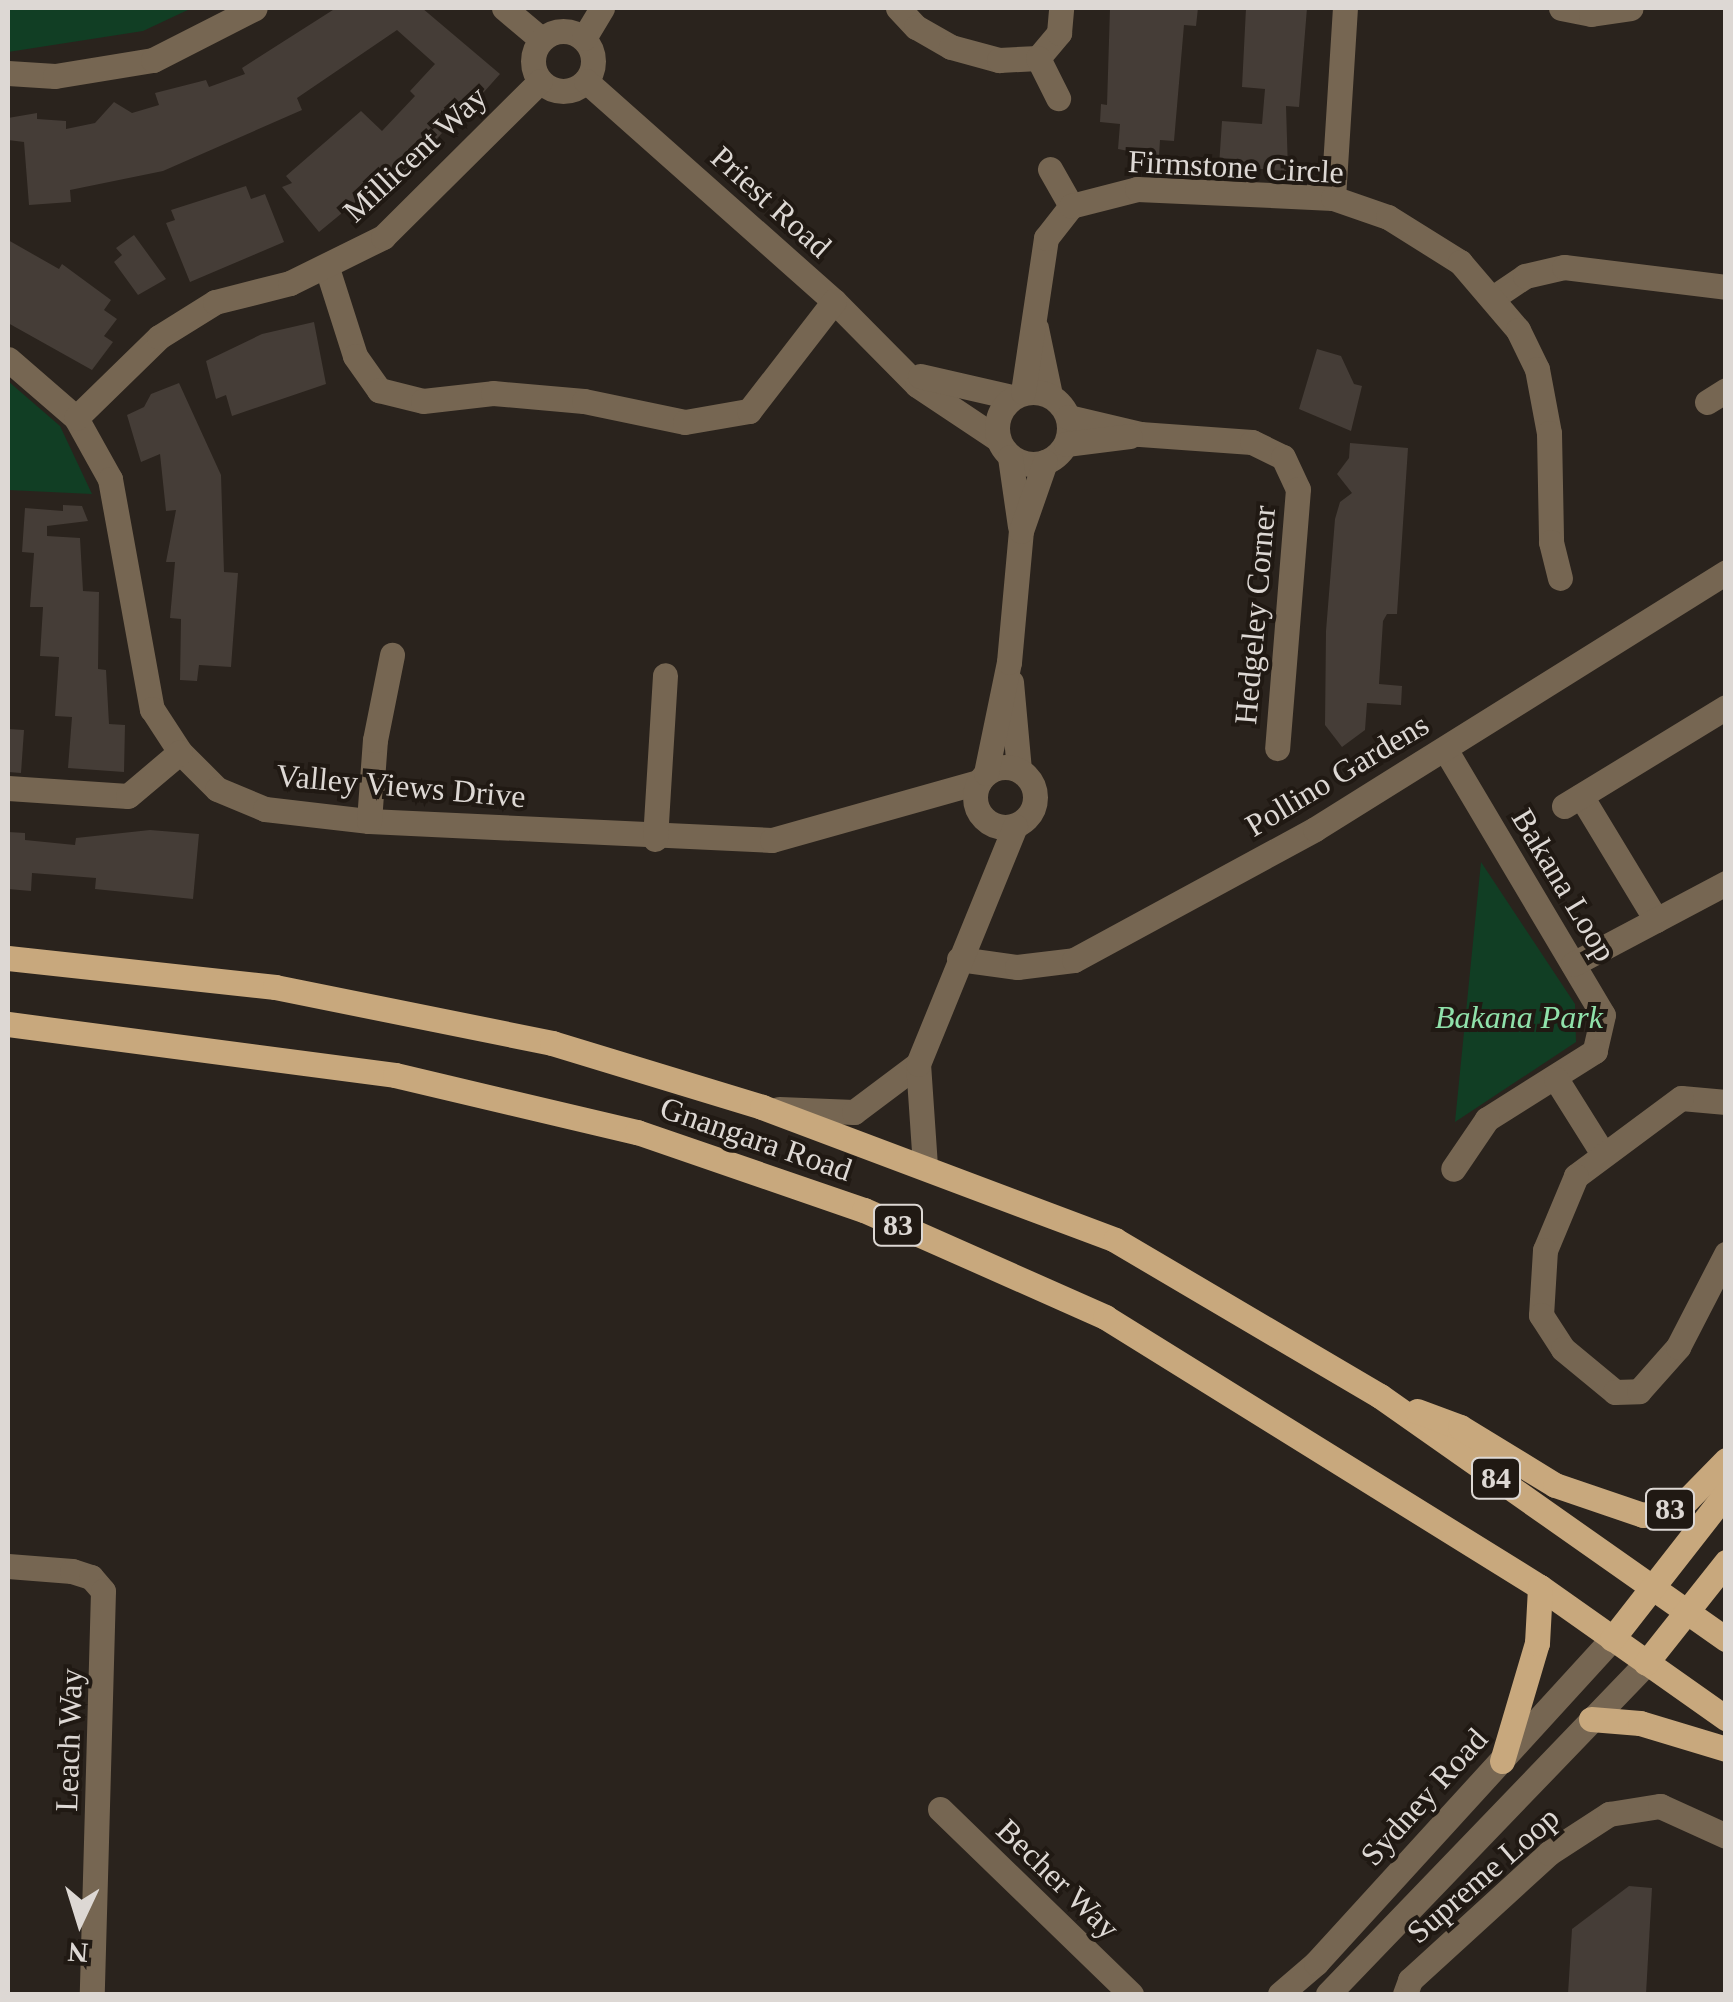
<!DOCTYPE html>
<html>
<head>
<meta charset="utf-8">
<style>
  body { margin:0 }
  #map { position:relative; width:1733px; height:2002px; overflow:hidden; background:#2a231d; font-family:"Times New Roman",serif }
  div>[style] { position:absolute }
  [style*='--x'] { left:calc(var(--x)*1px); top:calc(var(--y)*1px); width:calc(var(--w)*1px); rotate:calc(var(--a)*1deg) }
  .green>* { inset:0; background:#113e24 }
  .building>* { inset:0; background:#453d37 }
  .minor>* { height:25px; margin:-12.5px; padding:0 12.5px; transform-origin:12.5px; border-radius:12.5px; background:#766652 }
  .minor>.ring { margin:-12.5px; padding:0; box-sizing:content-box; background:none; border:25px solid #766652; border-radius:50% }
  .major>* { height:25px; margin:-12.5px; padding:0 12.5px; transform-origin:12.5px; border-radius:12.5px; background:#c8a87d }
  span { translate:-50% -50%; white-space:nowrap; text-align:center; line-height:1.15; -webkit-text-stroke:8px #201913; paint-order:stroke }
  .shield-label span { padding:2px 8px; background:#201913; border:2px solid; border-radius:8px; -webkit-text-stroke-width:0 }
  .shield-label { font-size:30px; color:#ddd8d4; font-weight:700 }
  .street-label { font-size:32px; color:#ddd8d4 }
  .park-label { font-size:32px; color:#90e2ab; font-style:italic }
  .frame { position:absolute; inset:0; border:10px solid #ddd8d4; pointer-events:none }
  .north { position:absolute; left:30px; top:1872px; width:100px; height:100px; -webkit-text-stroke:8px #201913; paint-order:stroke; rotate:184deg; font-size:28px; font-weight:700; line-height:40px; text-align:center; color:#ddd8d4 }
  .north::after { content:''; display:block; margin:auto; width:35px; height:45px; background:#ddd8d4; clip-path:polygon(50% 0,100% 100%,50% 72%,0 100%) }
</style>
</head>
<body>
<div id="map">
  <div class="green">
    <div style="clip-path:polygon(8px 8px,192px 8px,143px 31px,8px 52px)"></div>
    <div style="clip-path:polygon(8px 381px,60px 426px,92px 494px,8px 490px)"></div>
    <div style="clip-path:polygon(1481px 862px,1575px 1004px,1576px 1042px,1455px 1122px)"></div>
  </div>
  <div class="building">
    <div style="clip-path:polygon(336px 8px,422px 8px,500px 74px,467px 111px,461px 106px,438px 130px,442px 133px,404px 175px,387px 176px,319px 232px,282px 187px,292px 183px,286px 176px,361px 111px,382px 131px,415px 96px,410px 91px,435px 64px,397px 30px,297px 98px,302px 110px,163px 171px,70px 190px,71px 202px,29px 205px,24px 142px,8px 140px,8px 118px,37px 113px,37px 119px,66px 121px,66px 129px,95px 123px,114px 102px,132px 113px,159px 105px,155px 93px,206px 80px,209px 87px,245px 74px,242px 68px)"></div>
    <div style="clip-path:polygon(1110px 8px,1198px 8px,1196px 26px,1184px 25px,1174px 141px,1160px 140px,1159px 157px,1118px 149px,1120px 124px,1100px 122px,1101px 104px,1107px 105px)"></div>
    <div style="clip-path:polygon(1246px 8px,1307px 8px,1299px 107px,1286px 106px,1288px 171px,1219px 166px,1222px 121px,1262px 124px,1265px 89px,1242px 87px)"></div>
    <div style="clip-path:polygon(246px 186px,251px 199px,265px 194px,284px 242px,190px 282px,166px 223px,175px 220px,171px 210px)"></div>
    <div style="clip-path:polygon(134px 235px,166px 279px,138px 295px,114px 262px,122px 255px,116px 248px)"></div>
    <div style="clip-path:polygon(8px 240px,59px 269px,62px 264px,111px 300px,104px 310px,117px 319px,104px 336px,113px 342px,92px 370px,8px 323px)"></div>
    <div style="clip-path:polygon(314px 322px,326px 384px,232px 416px,226px 395px,216px 399px,206px 361px,262px 334px)"></div>
    <div style="clip-path:polygon(1317px 349px,1341px 356px,1354px 384px,1362px 386px,1351px 431px,1299px 409px)"></div>
    <div style="clip-path:polygon(179px 383px,221px 475px,224px 572px,238px 573px,231px 667px,199px 665px,197px 681px,180px 680px,181px 619px,170px 618px,175px 562px,166px 562px,176px 510px,166px 511px,160px 454px,141px 462px,127px 415px,144px 407px,151px 394px)"></div>
    <div style="clip-path:polygon(1350px 443px,1408px 448px,1397px 614px,1387px 614px,1383px 621px,1379px 684px,1402px 686px,1401px 705px,1367px 703px,1365px 730px,1342px 747px,1325px 725px,1326px 631px,1335px 519px,1340px 502px,1352px 493px,1337px 474px,1349px 458px)"></div>
    <div style="clip-path:polygon(63px 505px,82px 506px,88px 521px,47px 526px,47px 536px,80px 538px,83px 591px,99px 592px,98px 669px,106px 670px,109px 724px,125px 725px,124px 772px,68px 768px,72px 717px,55px 716px,59px 657px,40px 656px,43px 607px,30px 607px,34px 553px,22px 552px,25px 508px,63px 511px)"></div>
    <div style="clip-path:polygon(8px 729px,24px 730px,21px 773px,8px 772px)"></div>
    <div style="clip-path:polygon(150px 830px,199px 834px,193px 899px,95px 889px,96px 878px,32px 873px,31px 891px,8px 889px,8px 832px,25px 833px,25px 840px,75px 845px,76px 838px)"></div>
    <div style="clip-path:polygon(1629px 1886px,1652px 1888px,1646px 1994px,1568px 1994px,1572px 1929px)"></div>
  </div>
  <div class="minor">
    <div style="--x:504;--y:8;--w:48;--a:40"></div>
    <div style="--x:898;--y:8;--w:26;--a:47"></div>
    <div style="--x:916;--y:27;--w:40;--a:29.7"></div>
    <div style="--x:951;--y:47;--w:50;--a:15.2"></div>
    <div style="--x:999;--y:60;--w:39;--a:-3"></div>
    <div style="--x:1038;--y:58;--w:33;--a:-50"></div>
    <div style="--x:1059;--y:33;--w:25;--a:-85"></div>
    <div style="--x:1561;--y:8;--w:31;--a:11"></div>
    <div style="--x:1591;--y:14;--w:40;--a:-8.5"></div>
    <div class="ring" style="left:533px;top:31px;width:35px;height:35px"></div>
    <div style="--x:584;--y:38;--w:35;--a:-59"></div>
    <div style="--x:1038;--y:58;--w:45;--a:63.4"></div>
    <div style="--x:8;--y:73;--w:47;--a:3.7"></div>
    <div style="--x:55;--y:76;--w:99;--a:-9.3"></div>
    <div style="--x:153;--y:60;--w:114;--a:-27"></div>
    <div style="--x:586;--y:81;--w:332;--a:41.6"></div>
    <div style="--x:834;--y:301;--w:118;--a:45.3"></div>
    <div style="--x:917;--y:385;--w:97;--a:33.7"></div>
    <div style="--x:1050;--y:169;--w:43;--a:60.4"></div>
    <div style="--x:1333;--y:198;--w:190;--a:-86.4"></div>
    <div style="--x:327;--y:268;--w:92;--a:72.3"></div>
    <div style="--x:355;--y:356;--w:42;--a:54.8"></div>
    <div style="--x:379;--y:390;--w:45;--a:14"></div>
    <div style="--x:423;--y:401;--w:70;--a:-6.5"></div>
    <div style="--x:493;--y:393;--w:91;--a:5"></div>
    <div style="--x:584;--y:401;--w:103;--a:11.7"></div>
    <div style="--x:685;--y:422;--w:65;--a:-9.8"></div>
    <div style="--x:749;--y:411;--w:139;--a:-52.3"></div>
    <div style="--x:1494;--y:297;--w:37;--a:-34"></div>
    <div style="--x:1525;--y:276;--w:40;--a:-13"></div>
    <div style="--x:1564;--y:267;--w:163;--a:7"></div>
    <div style="--x:1036;--y:328;--w:68;--a:78.2"></div>
    <div style="--x:8;--y:359;--w:90;--a:40.9"></div>
    <div style="--x:76;--y:418;--w:70;--a:60.9"></div>
    <div style="--x:110;--y:479;--w:234;--a:79.7"></div>
    <div style="--x:152;--y:709;--w:51;--a:56.9"></div>
    <div style="--x:180;--y:752;--w:52;--a:45"></div>
    <div style="--x:217;--y:789;--w:52;--a:22.6"></div>
    <div style="--x:265;--y:809;--w:105;--a:6.6"></div>
    <div style="--x:369;--y:821;--w:403;--a:2.7"></div>
    <div style="--x:772;--y:840;--w:215;--a:-15.7"></div>
    <div style="--x:920;--y:376;--w:94;--a:12.9"></div>
    <div class="ring" style="left:997px;top:392px;width:47px;height:47px"></div>
    <div style="--x:1023;--y:392;--w:156;--a:-81.5"></div>
    <div style="--x:1046;--y:238;--w:41;--a:-52"></div>
    <div style="--x:1071;--y:206;--w:68;--a:-14.4"></div>
    <div style="--x:1137;--y:189;--w:196;--a:2.6"></div>
    <div style="--x:1333;--y:198;--w:58;--a:19.1"></div>
    <div style="--x:1388;--y:217;--w:85;--a:32"></div>
    <div style="--x:1460;--y:262;--w:89;--a:49.5"></div>
    <div style="--x:1518;--y:330;--w:43;--a:64"></div>
    <div style="--x:1537;--y:369;--w:65;--a:79.4"></div>
    <div style="--x:1549;--y:433;--w:109;--a:88.9"></div>
    <div style="--x:1551;--y:542;--w:37;--a:76"></div>
    <div style="--x:1707;--y:402;--w:22;--a:-32"></div>
    <div style="--x:1068;--y:417;--w:74;--a:13.3"></div>
    <div style="--x:1140;--y:434;--w:112;--a:4.1"></div>
    <div style="--x:1252;--y:442;--w:34;--a:26"></div>
    <div style="--x:1283;--y:457;--w:35;--a:65"></div>
    <div style="--x:1298;--y:489;--w:260;--a:94.6"></div>
    <div style="--x:76;--y:418;--w:116;--a:-44.3"></div>
    <div style="--x:159;--y:337;--w:66;--a:-32"></div>
    <div style="--x:215;--y:302;--w:77;--a:-14.2"></div>
    <div style="--x:290;--y:283;--w:104;--a:-26.3"></div>
    <div style="--x:383;--y:237;--w:221;--a:-44.8"></div>
    <div style="--x:1066;--y:444;--w:64;--a:-7.1"></div>
    <div style="--x:1010;--y:457;--w:70;--a:81.8"></div>
    <div style="--x:1011;--y:682;--w:88;--a:84.8"></div>
    <div style="--x:1445;--y:749;--w:309;--a:59.3"></div>
    <div style="--x:1603;--y:1015;--w:37;--a:103"></div>
    <div style="--x:1595;--y:1051;--w:128;--a:147.8"></div>
    <div style="--x:1487;--y:1119;--w:60;--a:124.2"></div>
    <div class="ring" style="left:975px;top:767px;width:35px;height:35px"></div>
    <div style="--x:986;--y:773;--w:113;--a:-78.3"></div>
    <div style="--x:1009;--y:662;--w:132;--a:-84.8"></div>
    <div style="--x:1021;--y:531;--w:73;--a:-70.8"></div>
    <div style="--x:8;--y:788;--w:120;--a:3.8"></div>
    <div style="--x:128;--y:796;--w:68;--a:-40.2"></div>
    <div style="--x:1581;--y:796;--w:145;--a:58.8"></div>
    <div style="--x:1564;--y:806;--w:190;--a:-31.4"></div>
    <div style="--x:369;--y:821;--w:81;--a:-85.8"></div>
    <div style="--x:375;--y:740;--w:87;--a:-78.7"></div>
    <div style="--x:655;--y:839;--w:164;--a:-86.5"></div>
    <div style="--x:959;--y:959;--w:59;--a:7.9"></div>
    <div style="--x:1017;--y:967;--w:57;--a:-7"></div>
    <div style="--x:1074;--y:960;--w:274;--a:-28.5"></div>
    <div style="--x:1315;--y:829;--w:485;--a:-32"></div>
    <div style="--x:1573;--y:964;--w:173;--a:-27.9"></div>
    <div style="--x:1556;--y:1079;--w:89;--a:57.9"></div>
    <div style="--x:1726;--y:1102;--w:45;--a:-174.9"></div>
    <div style="--x:1681;--y:1098;--w:131;--a:143.4"></div>
    <div style="--x:1576;--y:1176;--w:80;--a:112.7"></div>
    <div style="--x:1545;--y:1250;--w:65;--a:93.5"></div>
    <div style="--x:1541;--y:1315;--w:40;--a:57.1"></div>
    <div style="--x:1563;--y:1349;--w:67;--a:39.6"></div>
    <div style="--x:1615;--y:1392;--w:24;--a:-2"></div>
    <div style="--x:1639;--y:1391;--w:59;--a:-48.4"></div>
    <div style="--x:1678;--y:1347;--w:105;--a:-62.7"></div>
    <div style="--x:779;--y:1109;--w:75;--a:2.3"></div>
    <div style="--x:854;--y:1112;--w:80;--a:-36.9"></div>
    <div style="--x:925;--y:1166;--w:102;--a:-93.9"></div>
    <div style="--x:918;--y:1064;--w:257;--a:-67.8"></div>
    <div style="--x:8;--y:1566;--w:64;--a:4.5"></div>
    <div style="--x:72;--y:1571;--w:20;--a:18"></div>
    <div style="--x:91;--y:1577;--w:18;--a:49"></div>
    <div style="--x:103;--y:1591;--w:403;--a:91.6"></div>
    <div style="--x:940;--y:1809;--w:266;--a:44.1"></div>
    <div style="--x:1280;--y:1994;--w:48;--a:-40.7"></div>
    <div style="--x:1316;--y:1963;--w:439;--a:-47.6"></div>
    <div style="--x:1328;--y:1994;--w:459;--a:-46.1"></div>
    <div style="--x:1405;--y:1994;--w:15;--a:-70"></div>
    <div style="--x:1410;--y:1980;--w:188;--a:-42.4"></div>
    <div style="--x:1549;--y:1853;--w:72;--a:-33"></div>
    <div style="--x:1609;--y:1814;--w:52;--a:-8.9"></div>
    <div style="--x:1660;--y:1806;--w:72;--a:24.4"></div>
  </div>
  <div class="major">
    <div style="--x:8;--y:958;--w:269;--a:6.2"></div>
    <div style="--x:275;--y:987;--w:283;--a:11.4"></div>
    <div style="--x:552;--y:1043;--w:220;--a:16.9"></div>
    <div style="--x:762;--y:1107;--w:377;--a:20.6"></div>
    <div style="--x:1115;--y:1240;--w:308;--a:30.5"></div>
    <div style="--x:1380;--y:1396;--w:423;--a:35.1"></div>
    <div style="--x:8;--y:1024;--w:390;--a:7.5"></div>
    <div style="--x:395;--y:1075;--w:249;--a:13.3"></div>
    <div style="--x:637;--y:1132;--w:240;--a:19"></div>
    <div style="--x:864;--y:1210;--w:264;--a:23.9"></div>
    <div style="--x:1105;--y:1317;--w:512;--a:31.83"></div>
    <div style="--x:1540;--y:1587;--w:228;--a:35.2"></div>
    <div style="--x:1417;--y:1411;--w:46;--a:20.4"></div>
    <div style="--x:1460;--y:1427;--w:111;--a:31.4"></div>
    <div style="--x:1555;--y:1485;--w:93;--a:18.8"></div>
    <div style="--x:1643;--y:1515;--w:40;--a:-14.4"></div>
    <div style="--x:1682;--y:1505;--w:63;--a:-45.6"></div>
    <div style="--x:1612;--y:1639;--w:185;--a:-52"></div>
    <div style="--x:1646;--y:1663;--w:129;--a:-51.6"></div>
    <div style="--x:1591;--y:1719;--w:49;--a:4.7"></div>
    <div style="--x:1640;--y:1723;--w:90;--a:16.8"></div>
    <div style="--x:1502;--y:1761;--w:123;--a:-73.5"></div>
    <div style="--x:1537;--y:1643;--w:56;--a:-86.9"></div>
  </div>
  <div class="shield-label">
    <span style="left:898px;top:1225px">83</span>
    <span style="left:1496px;top:1478px">84</span>
    <span style="left:1670px;top:1509px">83</span>
  </div>
  <div class="street-label">
    <span style="left:415px;top:154px;rotate:-43deg">Millicent Way</span>
    <span style="left:1236px;top:167px;rotate:3deg">Firmstone Circle</span>
    <span style="left:771px;top:202px;rotate:42deg">Priest Road</span>
    <span style="left:1255px;top:615px;rotate:-85deg">Hedgeley Corner</span>
    <span style="left:1337px;top:775px;rotate:-31deg">Pollino Gardens</span>
    <span style="left:401px;top:786px;rotate:5deg">Valley Views Drive</span>
    <span style="left:1564px;top:885px;rotate:59deg">Bakana Loop</span>
    <span style="left:756px;top:1139px;rotate:19deg">Gnangara Road</span>
    <span style="left:69px;top:1740px;rotate:-88deg">Leach Way</span>
    <span style="left:1424px;top:1797px;rotate:-48deg">Sydney Road</span>
    <span style="left:1483px;top:1875px;rotate:-41deg">Supreme Loop</span>
    <span style="left:1058px;top:1879px;rotate:44deg">Becher Way</span>
  </div>
  <div class="park-label">
    <span style="left:1519px;top:1017px">Bakana Park</span>
  </div>
  <div class="frame"></div>
  <div class="north">N</div>
</div>
</body>
</html>
